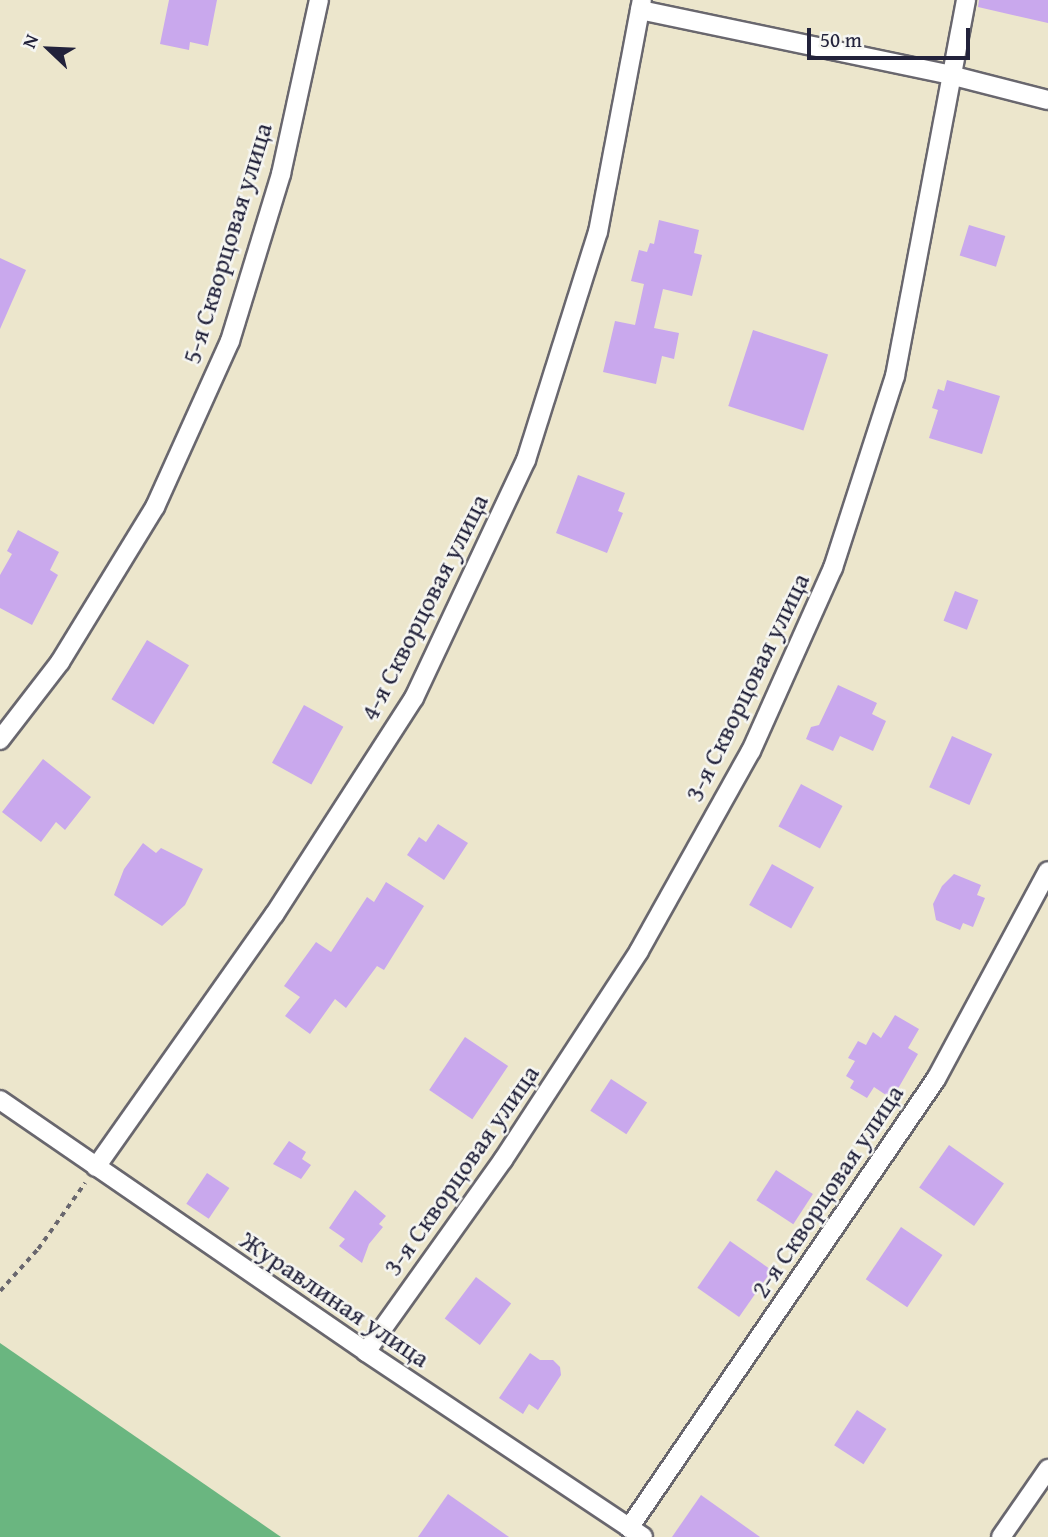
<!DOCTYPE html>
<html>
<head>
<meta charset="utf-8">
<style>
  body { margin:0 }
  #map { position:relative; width:1048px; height:1537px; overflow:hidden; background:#ece6cc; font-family:"Gentium Book Plus",serif }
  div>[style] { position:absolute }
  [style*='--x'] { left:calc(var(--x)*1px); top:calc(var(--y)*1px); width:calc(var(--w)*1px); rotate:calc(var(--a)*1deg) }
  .forest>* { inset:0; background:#6ab680 }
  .building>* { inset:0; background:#c9a8ed; transform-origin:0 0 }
  .path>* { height:3.5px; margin-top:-1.75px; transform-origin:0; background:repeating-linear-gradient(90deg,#69676e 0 5px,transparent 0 10px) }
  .roads { filter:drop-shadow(2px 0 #69676e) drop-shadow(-2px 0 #69676e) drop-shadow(0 2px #69676e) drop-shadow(0 -2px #69676e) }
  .minor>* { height:18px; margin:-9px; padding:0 9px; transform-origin:9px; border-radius:9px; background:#fff }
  span { translate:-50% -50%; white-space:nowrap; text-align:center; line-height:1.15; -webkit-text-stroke:5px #f6f6f2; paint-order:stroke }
  .street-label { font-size:26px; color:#22223b }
  .north { position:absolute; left:14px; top:14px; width:70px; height:70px; -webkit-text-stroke:5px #f6f6f2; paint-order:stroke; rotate:293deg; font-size:19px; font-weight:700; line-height:28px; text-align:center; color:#22223b }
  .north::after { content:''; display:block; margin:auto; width:24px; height:32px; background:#22223b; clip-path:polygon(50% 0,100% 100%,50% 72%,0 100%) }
  .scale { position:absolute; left:807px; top:28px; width:163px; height:32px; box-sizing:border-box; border:4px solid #22223b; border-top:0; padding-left:9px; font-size:21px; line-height:24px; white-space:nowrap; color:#22223b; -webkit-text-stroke:5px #f6f6f2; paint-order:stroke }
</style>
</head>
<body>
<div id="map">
  <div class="forest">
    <div style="clip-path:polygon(0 1343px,281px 1537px,0 1537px)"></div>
  </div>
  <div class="building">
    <div style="clip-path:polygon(169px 0,217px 0,208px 46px,190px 42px,189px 50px,160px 44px)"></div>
    <div style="clip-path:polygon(979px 0,1048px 0,1048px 23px,978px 7px)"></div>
    <div style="clip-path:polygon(659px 220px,699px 230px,694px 253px,702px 255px,692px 296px,663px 289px,654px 328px,679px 333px,674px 359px,662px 356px,656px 384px,603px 372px,615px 321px,635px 325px,644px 284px,631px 281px,639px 250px,647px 252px,650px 243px,654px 244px)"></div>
    <div style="left:969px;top:225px;width:38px;height:32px;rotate:17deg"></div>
    <div style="clip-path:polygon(0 258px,26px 270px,0 329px)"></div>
    <div style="left:753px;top:330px;width:79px;height:80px;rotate:18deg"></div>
    <div style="clip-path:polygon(947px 380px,1000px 396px,982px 454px,929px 438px,938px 410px,932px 408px,938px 389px,944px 391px)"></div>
    <div style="clip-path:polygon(578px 475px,625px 493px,618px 511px,623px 513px,607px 553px,556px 533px)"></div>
    <div style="clip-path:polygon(18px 530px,59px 552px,50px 570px,58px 575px,32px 625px,0 608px,0 575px,12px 554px,7px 551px)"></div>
    <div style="left:955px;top:591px;width:25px;height:32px;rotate:21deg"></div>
    <div style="left:147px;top:640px;width:49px;height:69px;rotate:31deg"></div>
    <div style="clip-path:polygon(838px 685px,877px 703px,872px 714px,886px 721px,873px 751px,840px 736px,833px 751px,806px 739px,811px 727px,819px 725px)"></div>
    <div style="left:304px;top:705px;width:45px;height:66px;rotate:29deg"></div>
    <div style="left:952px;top:736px;width:44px;height:56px;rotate:24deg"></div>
    <div style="clip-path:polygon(43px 759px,91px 797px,65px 830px,56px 822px,41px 842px,2px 812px)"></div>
    <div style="left:801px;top:784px;width:47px;height:48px;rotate:28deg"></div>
    <div style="clip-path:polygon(438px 824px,468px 843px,444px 880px,407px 855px,419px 837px,426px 842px)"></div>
    <div style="clip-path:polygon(143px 843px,156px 853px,161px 848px,203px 869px,185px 905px,162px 926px,114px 895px,124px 869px)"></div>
    <div style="left:772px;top:864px;width:48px;height:47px;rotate:29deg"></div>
    <div style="clip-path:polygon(954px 874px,981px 885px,977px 895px,985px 898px,973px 927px,963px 923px,960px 930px,936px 920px,933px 904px,942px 886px)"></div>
    <div style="clip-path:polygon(386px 882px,424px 906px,384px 970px,377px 966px,346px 1008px,335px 999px,310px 1034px,285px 1016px,300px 997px,284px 986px,316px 942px,331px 952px,367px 897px,374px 902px)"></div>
    <div style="clip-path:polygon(895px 1015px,919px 1029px,908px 1048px,918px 1054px,892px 1099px,874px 1087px,867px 1098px,850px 1088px,854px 1081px,846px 1076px,855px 1061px,848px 1058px,858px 1041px,866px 1045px,873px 1032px,881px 1038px)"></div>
    <div style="left:465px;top:1037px;width:52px;height:64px;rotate:34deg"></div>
    <div style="left:611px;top:1079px;width:43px;height:38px;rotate:33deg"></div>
    <div style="clip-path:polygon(289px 1141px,306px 1152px,302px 1159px,311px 1165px,301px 1179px,273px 1164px)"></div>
    <div style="left:949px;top:1145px;width:67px;height:52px;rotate:35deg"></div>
    <div style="left:776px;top:1170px;width:44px;height:36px;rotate:33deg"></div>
    <div style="left:207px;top:1173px;width:27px;height:37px;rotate:34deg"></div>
    <div style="clip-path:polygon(355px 1190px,386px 1216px,379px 1224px,383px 1227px,369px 1244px,362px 1263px,339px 1246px,345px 1239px,329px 1228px)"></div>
    <div style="left:901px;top:1227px;width:50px;height:63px;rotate:34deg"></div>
    <div style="left:730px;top:1241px;width:51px;height:57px;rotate:35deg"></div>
    <div style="left:476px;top:1277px;width:44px;height:52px;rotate:37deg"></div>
    <div style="clip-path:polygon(530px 1353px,540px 1360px,553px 1360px,560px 1367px,561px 1375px,538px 1410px,529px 1404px,523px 1414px,499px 1398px)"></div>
    <div style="left:857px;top:1410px;width:35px;height:42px;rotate:33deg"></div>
    <div style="clip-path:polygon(448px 1494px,509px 1537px,418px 1537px)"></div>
    <div style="clip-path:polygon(701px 1495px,760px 1537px,672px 1537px)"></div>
  </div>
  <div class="path">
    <div style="--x:0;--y:1291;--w:57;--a:-47.9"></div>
    <div style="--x:38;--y:1249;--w:81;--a:-54.5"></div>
  </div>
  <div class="roads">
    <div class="minor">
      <div style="--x:640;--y:10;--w:317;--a:11.8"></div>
      <div style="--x:950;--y:75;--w:101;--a:14.3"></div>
      <div style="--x:0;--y:740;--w:98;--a:-52.4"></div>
      <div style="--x:60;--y:662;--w:182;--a:-58.5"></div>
      <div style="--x:155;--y:507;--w:182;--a:-65.7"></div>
      <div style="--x:230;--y:341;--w:175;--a:-73"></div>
      <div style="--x:281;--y:174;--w:178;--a:-77.7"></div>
      <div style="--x:0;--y:1100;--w:444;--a:34.5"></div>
      <div style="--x:366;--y:1352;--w:333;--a:33.7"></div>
      <div style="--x:96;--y:1167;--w:309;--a:-54.8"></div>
      <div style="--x:274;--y:915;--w:258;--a:-57.2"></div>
      <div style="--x:414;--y:698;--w:263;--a:-64.8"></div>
      <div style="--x:526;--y:460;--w:239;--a:-72.5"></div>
      <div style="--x:598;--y:232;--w:236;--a:-79.3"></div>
      <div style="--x:366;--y:1352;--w:236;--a:-54.5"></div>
      <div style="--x:503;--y:1160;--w:249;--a:-56.9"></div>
      <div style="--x:639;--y:951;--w:229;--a:-60.8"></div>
      <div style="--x:751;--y:751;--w:201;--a:-65.9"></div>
      <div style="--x:833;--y:568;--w:202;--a:-72.1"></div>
      <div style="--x:895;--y:376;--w:383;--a:-79.3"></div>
      <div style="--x:629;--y:1528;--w:544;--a:-55.64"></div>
      <div style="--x:936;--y:1079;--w:236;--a:-61.7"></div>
      <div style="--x:1001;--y:1537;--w:83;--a:-55.3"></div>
    </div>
  </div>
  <div class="street-label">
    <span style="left:227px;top:243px;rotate:-73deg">5-я Скворцовая улица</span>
    <span style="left:424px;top:607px;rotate:-63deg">4-я Скворцовая улица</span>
    <span style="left:747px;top:687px;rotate:-64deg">3-я Скворцовая улица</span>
    <span style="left:461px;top:1170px;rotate:-55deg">3-я Скворцовая улица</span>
    <span style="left:827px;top:1191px;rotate:-56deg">2-я Скворцовая улица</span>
    <span style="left:335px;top:1299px;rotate:34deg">Журавлиная улица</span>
  </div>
  <div class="north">N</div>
  <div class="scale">50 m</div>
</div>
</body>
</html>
